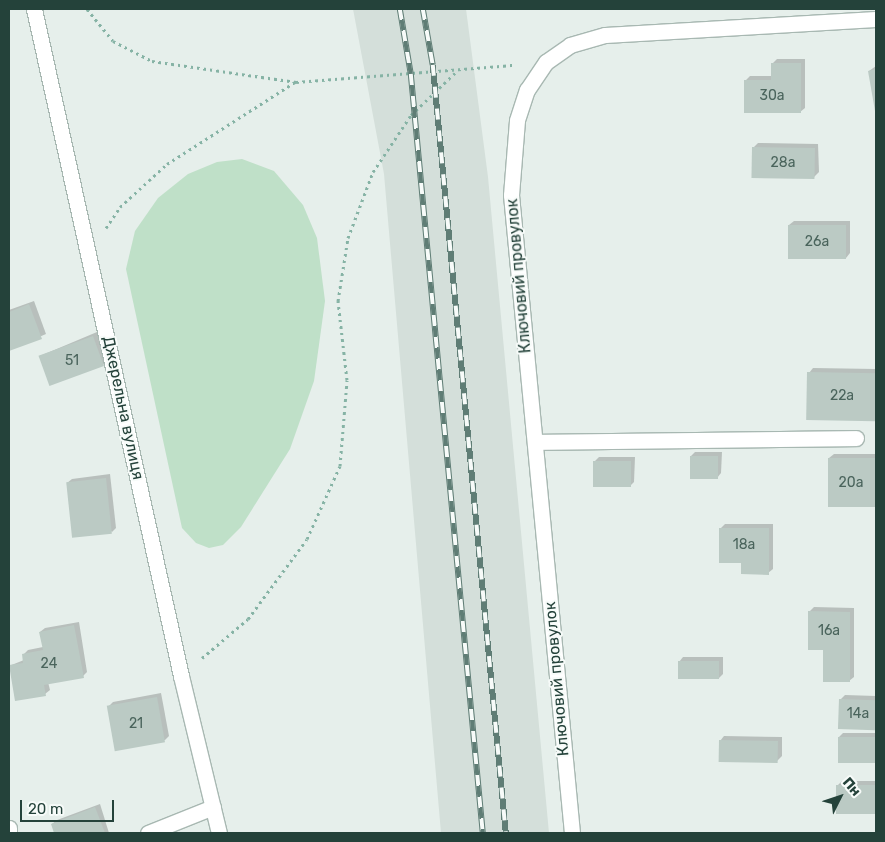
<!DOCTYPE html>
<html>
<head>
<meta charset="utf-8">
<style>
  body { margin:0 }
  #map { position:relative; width:885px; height:842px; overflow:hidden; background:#e6efeb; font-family:Rubik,sans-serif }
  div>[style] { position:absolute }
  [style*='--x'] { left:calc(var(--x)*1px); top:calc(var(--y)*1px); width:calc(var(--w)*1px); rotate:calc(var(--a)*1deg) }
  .built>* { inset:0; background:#d4dfda }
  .green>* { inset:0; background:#bfe0c8 }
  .shadow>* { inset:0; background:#0003 }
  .building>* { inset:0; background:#bbcac4; transform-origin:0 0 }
  .path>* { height:3px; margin-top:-1.5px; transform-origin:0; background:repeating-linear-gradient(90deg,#86b3a5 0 2.5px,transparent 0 6.5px) }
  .roads { filter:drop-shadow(1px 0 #a8b8b2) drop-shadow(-1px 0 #a8b8b2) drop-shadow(0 1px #a8b8b2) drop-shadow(0 -1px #a8b8b2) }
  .service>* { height:15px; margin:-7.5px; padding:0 7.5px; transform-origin:7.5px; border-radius:7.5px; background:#fff }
  .minor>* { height:15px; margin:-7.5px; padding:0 7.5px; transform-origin:7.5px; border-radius:7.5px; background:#fff }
  .rail>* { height:5.5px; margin-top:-2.75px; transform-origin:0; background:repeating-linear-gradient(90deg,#f7fbf9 0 11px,#5f7d75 0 22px); box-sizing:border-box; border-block:1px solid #5f7d75 }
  span { translate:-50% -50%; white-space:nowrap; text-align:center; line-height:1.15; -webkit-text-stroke:4px #f7fbf9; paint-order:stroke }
  .number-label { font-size:14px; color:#4a645c }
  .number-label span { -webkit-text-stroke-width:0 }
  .street-label { font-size:16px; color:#24423a }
  .frame { position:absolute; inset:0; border:10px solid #24423a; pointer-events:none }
  .north { position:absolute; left:815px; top:772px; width:50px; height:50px; -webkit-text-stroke:4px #f7fbf9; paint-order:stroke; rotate:49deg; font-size:14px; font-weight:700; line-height:20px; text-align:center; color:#24423a }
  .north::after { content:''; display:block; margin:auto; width:18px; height:22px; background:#24423a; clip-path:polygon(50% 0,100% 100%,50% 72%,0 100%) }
  .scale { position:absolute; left:20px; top:800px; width:94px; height:22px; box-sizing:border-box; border:2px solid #24423a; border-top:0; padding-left:6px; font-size:15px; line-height:18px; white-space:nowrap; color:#24423a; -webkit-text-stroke:4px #f7fbf9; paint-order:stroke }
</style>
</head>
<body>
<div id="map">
  <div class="built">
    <div style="clip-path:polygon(353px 9px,466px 9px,488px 177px,549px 833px,441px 833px,384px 174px)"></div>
  </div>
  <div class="green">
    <div style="clip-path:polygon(242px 159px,274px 171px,303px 205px,317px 238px,325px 301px,314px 381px,290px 449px,241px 527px,223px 545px,209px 548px,196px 543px,182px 528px,126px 269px,135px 231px,158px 198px,188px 174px,217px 162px)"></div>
  </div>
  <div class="shadow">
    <div style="clip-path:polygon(777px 59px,805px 59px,805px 108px,800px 112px,745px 81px,750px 76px,773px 76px,773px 63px)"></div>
    <div style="clip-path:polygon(876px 66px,876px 109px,869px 71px)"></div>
    <div style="clip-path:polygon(758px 143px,818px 144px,819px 172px,814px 177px,754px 147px)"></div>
    <div style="clip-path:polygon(794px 221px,850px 221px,850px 253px,846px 258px,789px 225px)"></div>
    <div style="clip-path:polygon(34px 301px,46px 334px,9px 350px,9px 310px)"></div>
    <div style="clip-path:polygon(97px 332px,108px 360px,103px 365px,40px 356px)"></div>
    <div style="clip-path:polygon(813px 368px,876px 369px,876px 419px,808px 419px,809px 373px)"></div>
    <div style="clip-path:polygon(695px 452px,722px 452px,721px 473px,717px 478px,691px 456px)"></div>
    <div style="clip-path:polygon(834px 454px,876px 454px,874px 506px,829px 458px)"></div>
    <div style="clip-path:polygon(599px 457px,635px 457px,634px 482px,630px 486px,594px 462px)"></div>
    <div style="clip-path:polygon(110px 474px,116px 528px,112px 532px,67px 483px,72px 479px)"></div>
    <div style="clip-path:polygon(725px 524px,773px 524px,773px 569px,768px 573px,742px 562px,721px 528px)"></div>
    <div style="clip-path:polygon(814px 607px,854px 608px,854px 677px,849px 681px,809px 612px)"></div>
    <div style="clip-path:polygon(79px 622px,87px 672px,83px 676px,48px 682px,50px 690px,45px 694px,9px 666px,24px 660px,23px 655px,28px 650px,43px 647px,40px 632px,45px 628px)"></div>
    <div style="clip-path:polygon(683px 657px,723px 657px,723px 674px,719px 678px,679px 662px)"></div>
    <div style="clip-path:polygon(161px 693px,169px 736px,165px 740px,116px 749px,109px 706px,113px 702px)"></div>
    <div style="clip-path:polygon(845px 695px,876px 696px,876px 728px,840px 728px,840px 700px)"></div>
    <div style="clip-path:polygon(843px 733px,876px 733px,876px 762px,838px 762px,839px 737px)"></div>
    <div style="clip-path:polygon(724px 736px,782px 737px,782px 756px,777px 761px,720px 741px)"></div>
    <div style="clip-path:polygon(842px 781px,876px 781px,876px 813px,837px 813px,837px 786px)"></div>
    <div style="clip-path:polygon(100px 804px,109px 833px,56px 833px,52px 824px,57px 820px)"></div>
  </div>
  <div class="building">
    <div style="clip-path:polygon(771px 63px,801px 63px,801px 113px,744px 113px,744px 80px,771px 80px)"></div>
    <div style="clip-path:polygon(876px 69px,876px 110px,875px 111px,868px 71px)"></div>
    <div style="left:752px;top:147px;width:63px;height:31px;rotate:1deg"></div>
    <div style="left:788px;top:225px;width:58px;height:34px"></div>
    <div style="clip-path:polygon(29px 304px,42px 339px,9px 351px,9px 312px)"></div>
    <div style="left:93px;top:336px;width:32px;height:58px;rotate:70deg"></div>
    <div style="left:807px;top:372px;width:69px;height:48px;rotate:1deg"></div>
    <div style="left:690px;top:456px;width:28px;height:23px"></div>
    <div style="left:828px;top:458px;width:47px;height:49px"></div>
    <div style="left:593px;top:461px;width:38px;height:26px"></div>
    <div style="left:106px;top:478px;width:56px;height:40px;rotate:84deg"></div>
    <div style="clip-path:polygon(719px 528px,769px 528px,769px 575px,741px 574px,741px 563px,719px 563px)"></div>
    <div style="clip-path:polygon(808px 611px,850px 612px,850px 682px,823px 682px,823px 650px,808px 650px)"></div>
    <div style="clip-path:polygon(74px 625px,84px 678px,44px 685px,46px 696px,15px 701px,9px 665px,23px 663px,22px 654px,43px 650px,39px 632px)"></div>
    <div style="left:678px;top:661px;width:41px;height:18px"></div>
    <div style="left:157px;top:697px;width:46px;height:51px;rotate:80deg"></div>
    <div style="left:839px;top:699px;width:37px;height:30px;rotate:2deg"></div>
    <div style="left:838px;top:737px;width:38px;height:26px"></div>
    <div style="left:719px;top:740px;width:59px;height:22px;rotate:1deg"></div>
    <div style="left:836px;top:785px;width:40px;height:29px"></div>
    <div style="clip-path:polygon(95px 807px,105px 833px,54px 833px,51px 824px)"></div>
  </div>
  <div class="path">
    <div style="--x:87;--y:9;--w:41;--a:50.9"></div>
    <div style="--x:113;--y:41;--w:44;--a:27.1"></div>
    <div style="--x:152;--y:61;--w:146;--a:8.3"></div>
    <div style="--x:296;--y:82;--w:219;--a:-4.5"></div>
    <div style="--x:106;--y:228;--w:25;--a:-56"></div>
    <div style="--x:120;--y:207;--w:64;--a:-42.5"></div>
    <div style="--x:167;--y:164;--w:152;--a:-32.6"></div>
    <div style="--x:202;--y:658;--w:60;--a:-40.3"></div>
    <div style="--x:248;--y:619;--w:99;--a:-53.6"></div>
    <div style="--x:307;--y:539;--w:80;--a:-65.7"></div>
    <div style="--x:340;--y:466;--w:86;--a:-85.3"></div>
    <div style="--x:347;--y:380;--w:80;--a:-96.5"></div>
    <div style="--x:338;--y:301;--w:64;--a:-81"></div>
    <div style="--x:348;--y:238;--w:71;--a:-69.3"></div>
    <div style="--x:373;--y:172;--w:69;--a:-56.3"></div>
    <div style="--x:411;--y:115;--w:64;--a:-43.7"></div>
  </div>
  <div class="roads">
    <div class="service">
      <div style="--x:535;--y:442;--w:321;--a:-0.7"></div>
      <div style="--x:9;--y:828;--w:5;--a:90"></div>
    </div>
    <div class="minor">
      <div style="--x:34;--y:9;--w:683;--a:77.57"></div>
      <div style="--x:181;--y:676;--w:162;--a:76.4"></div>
      <div style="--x:148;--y:833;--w:70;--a:-21.8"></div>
      <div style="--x:572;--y:833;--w:641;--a:-95.46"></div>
      <div style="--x:511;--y:195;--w:75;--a:-85.4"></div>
      <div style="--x:517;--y:120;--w:32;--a:-72"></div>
      <div style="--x:527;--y:90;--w:34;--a:-56"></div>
      <div style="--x:546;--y:62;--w:29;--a:-35"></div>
      <div style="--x:570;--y:45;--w:36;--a:-16"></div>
      <div style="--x:605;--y:35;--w:271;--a:-3.4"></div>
    </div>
  </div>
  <div class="rail">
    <div style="--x:400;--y:9;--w:66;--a:80.4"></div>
    <div style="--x:411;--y:74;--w:762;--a:84.58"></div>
    <div style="--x:423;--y:9;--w:57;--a:79.9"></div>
    <div style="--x:433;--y:65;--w:771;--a:84.57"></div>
  </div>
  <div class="number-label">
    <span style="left:772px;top:96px">30а</span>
    <span style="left:783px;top:163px">28а</span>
    <span style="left:817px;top:242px">26а</span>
    <span style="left:72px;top:361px">51</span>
    <span style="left:842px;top:396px">22а</span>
    <span style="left:851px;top:483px">20а</span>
    <span style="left:744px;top:545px">18а</span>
    <span style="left:829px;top:631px">16а</span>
    <span style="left:49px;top:664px">24</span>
    <span style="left:858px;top:714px">14а</span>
    <span style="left:136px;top:724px">21</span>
  </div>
  <div class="street-label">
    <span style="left:519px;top:276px;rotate:-95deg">Ключовий провулок</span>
    <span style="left:123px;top:408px;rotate:78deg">Джерельна вулиця</span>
    <span style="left:557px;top:679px;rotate:-95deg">Ключовий провулок</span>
  </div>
  <div class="frame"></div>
  <div class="north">Пн</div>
  <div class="scale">20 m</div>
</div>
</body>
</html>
